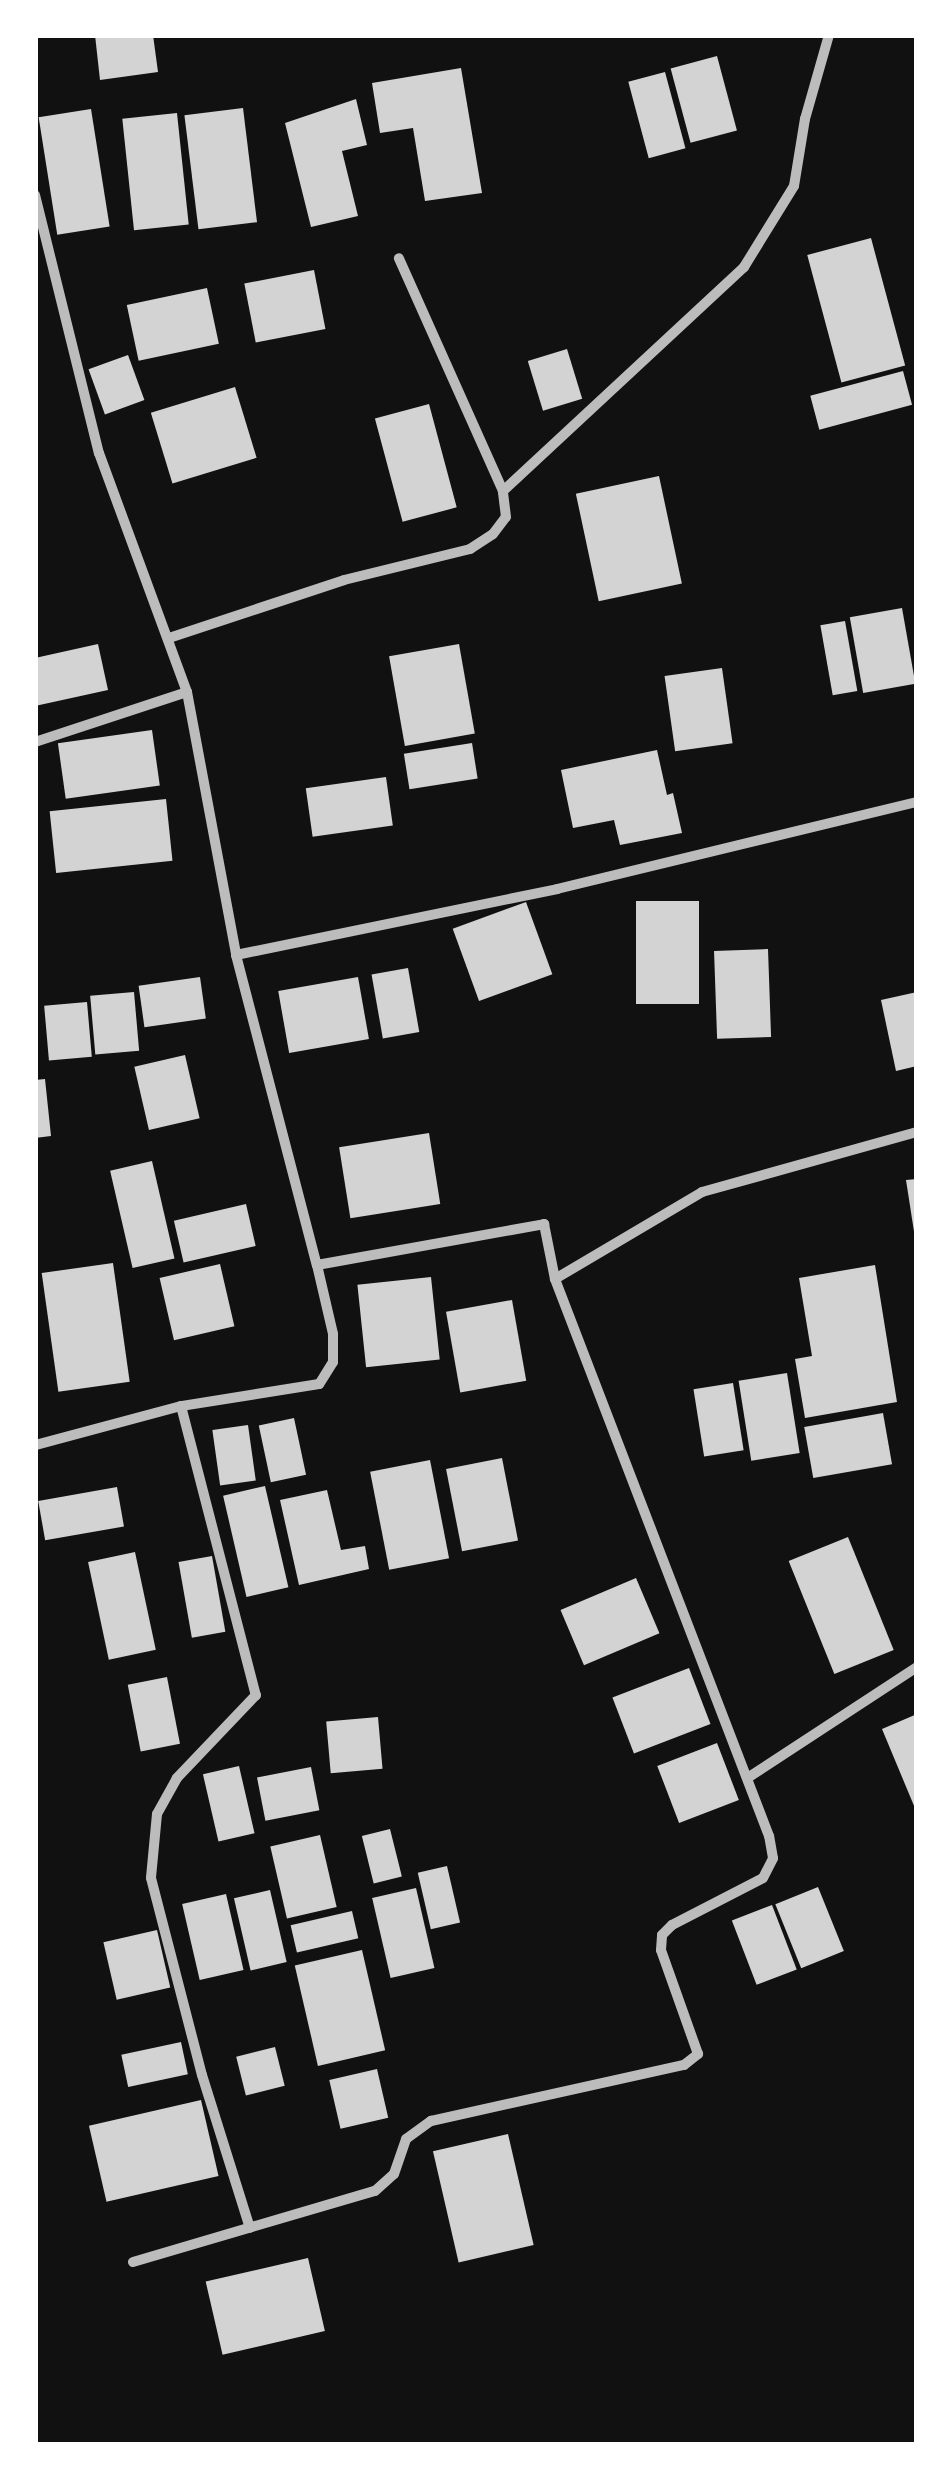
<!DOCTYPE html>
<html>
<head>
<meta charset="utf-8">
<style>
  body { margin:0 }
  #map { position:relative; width:952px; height:2480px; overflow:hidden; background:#111; font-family:Helvetica,sans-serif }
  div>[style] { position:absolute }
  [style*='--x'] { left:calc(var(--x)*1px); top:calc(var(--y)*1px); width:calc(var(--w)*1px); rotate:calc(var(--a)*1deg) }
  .building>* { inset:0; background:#d3d3d3; transform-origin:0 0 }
  .minor>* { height:10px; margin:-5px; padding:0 5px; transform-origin:5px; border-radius:5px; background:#bcbcbc }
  span { translate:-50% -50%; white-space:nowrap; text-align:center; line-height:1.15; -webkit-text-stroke:10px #fff; paint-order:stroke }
  .frame { position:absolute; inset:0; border:38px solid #fff; pointer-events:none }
</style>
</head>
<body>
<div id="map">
  <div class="building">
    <div style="clip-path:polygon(95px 35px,153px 35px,158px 72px,100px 80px)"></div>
    <div style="left:717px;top:56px;width:77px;height:48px;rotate:75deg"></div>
    <div style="clip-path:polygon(461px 68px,482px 193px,425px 201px,413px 128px,380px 133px,372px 83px)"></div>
    <div style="left:665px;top:72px;width:79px;height:38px;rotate:75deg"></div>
    <div style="clip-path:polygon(356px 99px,367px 145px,342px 151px,358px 216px,311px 227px,285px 123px)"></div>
    <div style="left:243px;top:108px;width:115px;height:59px;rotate:83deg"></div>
    <div style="left:91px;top:109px;width:119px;height:53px;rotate:81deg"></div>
    <div style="left:177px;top:113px;width:112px;height:55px;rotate:84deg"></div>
    <div style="left:871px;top:238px;width:132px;height:66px;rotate:75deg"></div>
    <div style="left:314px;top:270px;width:60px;height:71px;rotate:79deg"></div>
    <div style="left:207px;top:288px;width:57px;height:82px;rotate:78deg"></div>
    <div style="left:567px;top:349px;width:52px;height:41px;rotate:73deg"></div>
    <div style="left:128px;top:355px;width:48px;height:42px;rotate:70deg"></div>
    <div style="left:903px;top:371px;width:35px;height:96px;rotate:75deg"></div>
    <div style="left:235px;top:387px;width:74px;height:88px;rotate:73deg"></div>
    <div style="left:429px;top:404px;width:107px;height:56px;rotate:75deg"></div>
    <div style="left:659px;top:476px;width:110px;height:85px;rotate:78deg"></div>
    <div style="left:902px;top:608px;width:77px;height:53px;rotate:80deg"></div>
    <div style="left:845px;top:621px;width:71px;height:25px;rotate:80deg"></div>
    <div style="clip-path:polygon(98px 644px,108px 690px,35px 706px,35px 658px)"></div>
    <div style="left:459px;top:644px;width:91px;height:71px;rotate:80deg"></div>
    <div style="left:722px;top:668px;width:76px;height:58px;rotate:82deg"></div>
    <div style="left:152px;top:730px;width:56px;height:95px;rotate:82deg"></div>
    <div style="left:472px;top:743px;width:36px;height:69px;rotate:81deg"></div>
    <div style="clip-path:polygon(657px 750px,667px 795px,673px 793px,682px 833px,620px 845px,614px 820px,573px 828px,561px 770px)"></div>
    <div style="left:386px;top:777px;width:49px;height:81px;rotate:82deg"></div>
    <div style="left:166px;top:799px;width:62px;height:117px;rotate:84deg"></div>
    <div style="left:699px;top:901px;width:103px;height:63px;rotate:90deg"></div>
    <div style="left:526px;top:902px;width:77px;height:78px;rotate:70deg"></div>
    <div style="left:768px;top:949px;width:88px;height:54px;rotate:88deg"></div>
    <div style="left:408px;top:968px;width:65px;height:37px;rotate:80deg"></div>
    <div style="left:200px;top:977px;width:42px;height:62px;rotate:82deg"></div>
    <div style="left:358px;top:977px;width:63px;height:81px;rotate:80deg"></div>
    <div style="left:134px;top:992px;width:59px;height:44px;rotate:85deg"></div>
    <div style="clip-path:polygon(917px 992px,917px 1066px,896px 1071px,881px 1000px)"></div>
    <div style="left:87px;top:1002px;width:55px;height:43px;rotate:85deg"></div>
    <div style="left:185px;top:1055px;width:65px;height:52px;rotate:77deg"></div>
    <div style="clip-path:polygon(45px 1079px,51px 1136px,35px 1138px,35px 1080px)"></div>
    <div style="left:429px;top:1133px;width:72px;height:91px;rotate:81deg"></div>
    <div style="left:152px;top:1161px;width:100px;height:43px;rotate:77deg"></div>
    <div style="clip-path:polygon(917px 1179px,917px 1238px,915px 1238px,906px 1180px)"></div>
    <div style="left:246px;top:1204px;width:43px;height:74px;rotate:77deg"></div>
    <div style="left:113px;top:1263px;width:120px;height:72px;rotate:82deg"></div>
    <div style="left:220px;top:1264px;width:64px;height:62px;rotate:77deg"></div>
    <div style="clip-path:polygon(875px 1265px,897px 1402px,805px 1418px,795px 1359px,812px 1356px,799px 1278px)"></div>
    <div style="left:431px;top:1277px;width:83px;height:74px;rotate:84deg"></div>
    <div style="left:512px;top:1300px;width:82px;height:67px;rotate:80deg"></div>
    <div style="left:787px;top:1373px;width:81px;height:49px;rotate:81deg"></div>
    <div style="left:733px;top:1383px;width:68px;height:40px;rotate:81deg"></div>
    <div style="left:883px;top:1413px;width:52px;height:80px;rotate:80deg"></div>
    <div style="left:294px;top:1418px;width:58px;height:36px;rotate:78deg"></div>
    <div style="left:248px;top:1425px;width:56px;height:36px;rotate:82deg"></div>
    <div style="left:502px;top:1458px;width:84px;height:57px;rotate:79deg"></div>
    <div style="left:430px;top:1460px;width:100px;height:61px;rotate:79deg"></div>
    <div style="left:265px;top:1486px;width:104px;height:43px;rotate:77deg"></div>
    <div style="left:117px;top:1487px;width:40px;height:80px;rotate:80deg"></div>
    <div style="clip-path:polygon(327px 1490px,341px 1550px,365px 1546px,369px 1569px,299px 1585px,280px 1500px)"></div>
    <div style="left:848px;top:1537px;width:122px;height:64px;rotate:68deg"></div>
    <div style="left:135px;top:1552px;width:100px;height:48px;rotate:78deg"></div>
    <div style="left:212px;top:1556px;width:77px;height:34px;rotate:80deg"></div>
    <div style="left:636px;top:1578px;width:60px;height:82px;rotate:67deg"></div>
    <div style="left:689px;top:1668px;width:60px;height:82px;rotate:69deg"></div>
    <div style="left:167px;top:1677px;width:68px;height:40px;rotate:79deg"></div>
    <div style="clip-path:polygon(917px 1714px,917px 1813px,882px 1729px)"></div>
    <div style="left:378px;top:1717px;width:52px;height:52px;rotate:85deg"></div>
    <div style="left:717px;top:1743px;width:61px;height:64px;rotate:69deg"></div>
    <div style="left:239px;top:1766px;width:69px;height:37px;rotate:77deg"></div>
    <div style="left:311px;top:1767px;width:44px;height:55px;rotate:79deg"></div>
    <div style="left:390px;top:1829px;width:49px;height:29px;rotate:76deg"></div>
    <div style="left:320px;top:1835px;width:74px;height:51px;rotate:77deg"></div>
    <div style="left:447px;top:1866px;width:58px;height:30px;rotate:77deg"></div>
    <div style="left:818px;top:1887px;width:69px;height:46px;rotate:68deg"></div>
    <div style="left:416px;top:1888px;width:82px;height:45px;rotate:77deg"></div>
    <div style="left:270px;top:1890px;width:74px;height:37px;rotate:77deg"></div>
    <div style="left:226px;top:1894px;width:78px;height:45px;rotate:77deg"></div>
    <div style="left:772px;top:1905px;width:69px;height:43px;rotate:69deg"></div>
    <div style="left:352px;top:1911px;width:28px;height:63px;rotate:77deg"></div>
    <div style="left:157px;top:1930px;width:59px;height:55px;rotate:77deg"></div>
    <div style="left:362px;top:1950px;width:103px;height:69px;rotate:77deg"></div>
    <div style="left:181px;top:2042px;width:33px;height:61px;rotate:78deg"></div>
    <div style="left:275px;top:2047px;width:40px;height:40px;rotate:76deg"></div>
    <div style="left:377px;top:2069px;width:50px;height:49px;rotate:77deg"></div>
    <div style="left:201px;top:2100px;width:78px;height:115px;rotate:77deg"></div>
    <div style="left:508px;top:2134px;width:114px;height:77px;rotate:77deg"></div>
    <div style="left:308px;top:2258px;width:75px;height:105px;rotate:77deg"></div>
  </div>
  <div class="minor">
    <div style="--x:35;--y:195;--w:266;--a:76.1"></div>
    <div style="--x:99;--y:453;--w:255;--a:69.8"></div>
    <div style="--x:187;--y:692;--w:268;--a:79.4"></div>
    <div style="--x:236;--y:955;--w:320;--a:75.4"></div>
    <div style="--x:317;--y:1265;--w:71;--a:76.9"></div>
    <div style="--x:333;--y:1334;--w:28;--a:90"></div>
    <div style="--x:333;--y:1362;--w:26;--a:122"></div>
    <div style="--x:319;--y:1384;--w:140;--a:170.9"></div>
    <div style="--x:181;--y:1406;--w:151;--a:165"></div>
    <div style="--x:503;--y:491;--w:329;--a:-42.9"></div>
    <div style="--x:744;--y:267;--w:95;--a:-58.3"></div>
    <div style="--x:794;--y:186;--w:68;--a:-80.7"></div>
    <div style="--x:805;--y:119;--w:87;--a:-74.1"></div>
    <div style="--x:169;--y:638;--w:184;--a:-18.3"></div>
    <div style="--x:344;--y:580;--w:130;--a:-13.8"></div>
    <div style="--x:470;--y:549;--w:27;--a:-33"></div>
    <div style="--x:493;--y:534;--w:21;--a:-53"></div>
    <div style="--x:506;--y:517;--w:26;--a:-97"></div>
    <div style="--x:503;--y:491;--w:255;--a:-114.1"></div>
    <div style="--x:35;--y:742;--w:160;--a:-18.2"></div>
    <div style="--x:236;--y:955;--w:328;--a:-11.6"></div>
    <div style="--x:557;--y:889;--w:370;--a:-13.6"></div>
    <div style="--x:317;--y:1265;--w:231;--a:-10.2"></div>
    <div style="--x:544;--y:1224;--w:56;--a:78.7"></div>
    <div style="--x:555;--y:1279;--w:171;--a:-30.6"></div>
    <div style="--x:702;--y:1192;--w:223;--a:-15.6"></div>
    <div style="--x:181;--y:1406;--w:299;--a:75.5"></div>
    <div style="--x:256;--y:1695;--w:115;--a:133.6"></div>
    <div style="--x:177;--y:1778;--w:41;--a:119.1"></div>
    <div style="--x:157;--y:1814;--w:64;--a:95.4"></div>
    <div style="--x:151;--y:1878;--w:203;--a:75.5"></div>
    <div style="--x:202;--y:2075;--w:160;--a:72.6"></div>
    <div style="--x:749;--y:1777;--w:201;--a:-33.2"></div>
    <div style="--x:133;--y:2262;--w:252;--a:-16.4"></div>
    <div style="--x:375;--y:2191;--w:25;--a:-42"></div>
    <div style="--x:394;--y:2174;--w:37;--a:-71"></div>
    <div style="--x:406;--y:2139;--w:31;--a:-36"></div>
    <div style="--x:431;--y:2121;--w:259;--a:-12.5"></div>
    <div style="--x:684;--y:2065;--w:18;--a:-38"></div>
    <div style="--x:698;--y:2054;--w:110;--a:-109.6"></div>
    <div style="--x:661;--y:1950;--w:15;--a:-86"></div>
    <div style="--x:662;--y:1935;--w:14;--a:-45"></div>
    <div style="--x:672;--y:1925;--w:102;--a:-27.3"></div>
    <div style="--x:763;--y:1878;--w:22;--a:-63"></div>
    <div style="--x:773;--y:1858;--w:22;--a:-100"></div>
    <div style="--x:769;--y:1836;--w:597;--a:-111.02"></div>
  </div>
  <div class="frame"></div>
</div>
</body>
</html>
